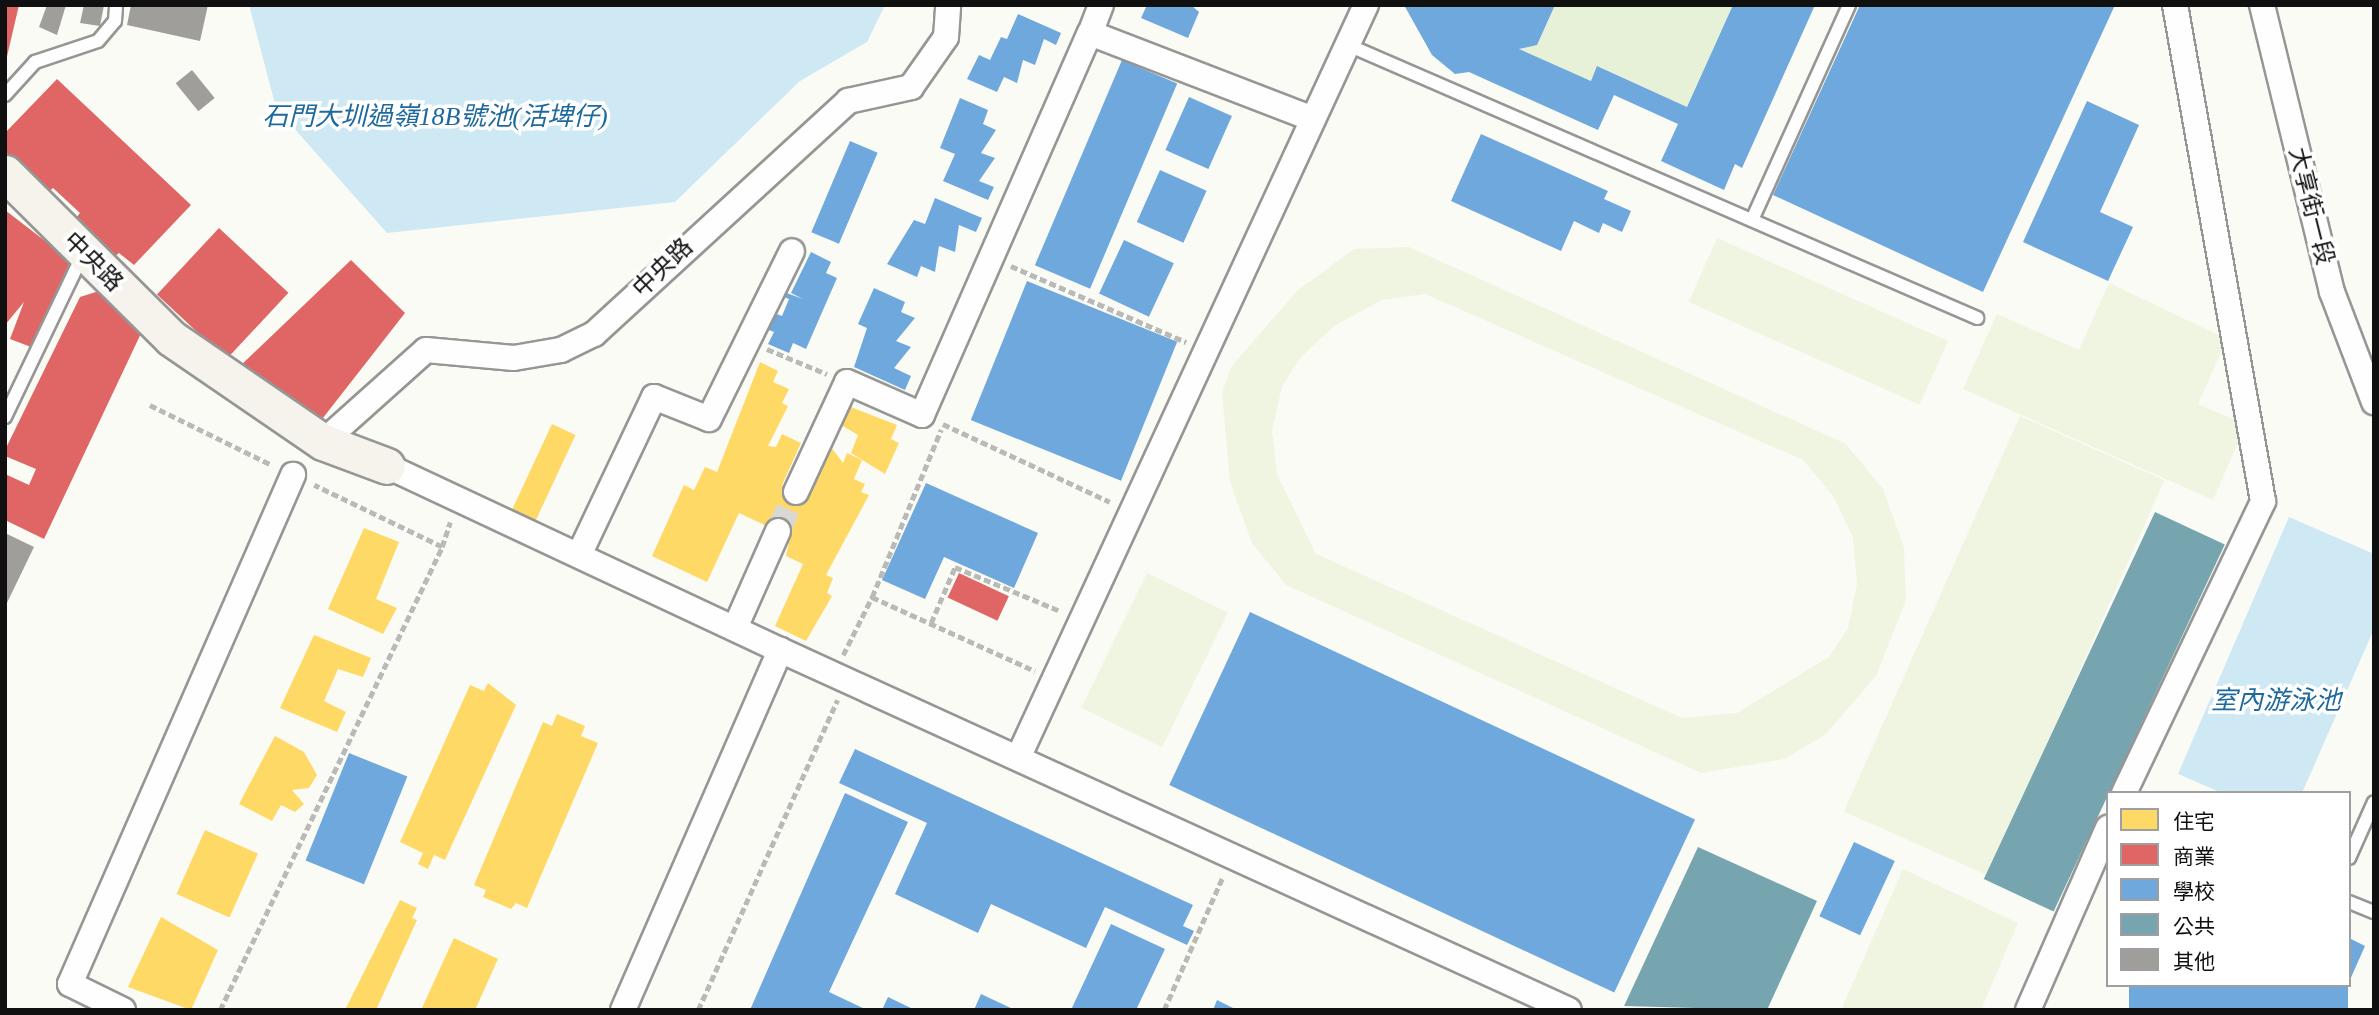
<!DOCTYPE html>
<html>
<head>
<meta charset="utf-8">
<style>
  body { margin:0 }
  #map { position:relative; width:2379px; height:1015px; overflow:hidden; background:#fbfbf6; font-family:"Times New Roman","Noto Sans TC",serif }
  div>[style] { position:absolute }
  [style*='--x'] { left:calc(var(--x)*1px); top:calc(var(--y)*1px); width:calc(var(--w)*1px); rotate:calc(var(--a)*1deg) }
  .green>* { inset:0; background:#e6f1d7 }
  .pitch>* { inset:0; background:#eff5e1; transform-origin:0 0 }
  .water>* { inset:0; background:#cee8f4 }
  .homes>* { inset:0; background:#ffd966; transform-origin:0 0 }
  .shops>* { inset:0; background:#e06666; transform-origin:0 0 }
  .schools>* { inset:0; background:#6fa8dc; transform-origin:0 0 }
  .public>* { inset:0; background:#76a5af; transform-origin:0 0 }
  .building>* { inset:0; background:#9f9e9b; transform-origin:0 0 }
  .street-tunnel>* { height:24px; margin-top:-12px; transform-origin:0; background:repeating-linear-gradient(90deg,#d8d8d4 0 24px,transparent 0 36px) }
  .path>* { height:4.5px; margin-top:-2.25px; transform-origin:0; background:repeating-linear-gradient(90deg,#b9b9b8 0 7px,transparent 0 10.5px) }
  .roads { filter:drop-shadow(2px 0 #969694) drop-shadow(-2px 0 #969694) drop-shadow(0 2px #969694) drop-shadow(0 -2px #969694) }
  .lane>* { height:12px; margin:-6px; padding:0 6px; transform-origin:6px; border-radius:6px; background:#fefefe }
  .street>* { height:24px; margin:-12px; padding:0 12px; transform-origin:12px; border-radius:12px; background:#fefefe }
  .secondary>* { height:35px; margin:-17.5px; padding:0 17.5px; transform-origin:17.5px; border-radius:17.5px; background:#f5f3eb }
  span { translate:-50% -50%; white-space:nowrap; text-align:center; line-height:1.15; -webkit-text-stroke:7px #fff; paint-order:stroke }
  .street-label { font-size:24px; color:#101010 }
  .water-label { font-size:26px; color:#1e699d; font-style:italic }
  .frame { position:absolute; inset:0; border:7px solid #101010; pointer-events:none }
  .legend { position:absolute; left:2106px; top:791px; width:245px; height:196px; box-sizing:border-box; background:#fff; border:2px solid #9f9f9f; margin:0; padding:9px 12px; list-style:none; font-size:21px; color:#101010 }
  .legend li { display:flex; align-items:center; gap:14px; height:35px }
  .legend b { width:35px; border:2px solid #9f9f9f }
</style>
</head>
<body>
<div id="map">
  <div class="green">
    <div style="clip-path:polygon(1555px 5px,1733px 5px,1687px 107px,1598px 66px,1591px 81px,1519px 49px,1537px 45px)"></div>
  </div>
  <div class="pitch">
    <div style="left:1717px;top:238px;width:253px;height:70px;rotate:24deg"></div>
    <div style="clip-path:polygon(evenodd,1409px 247px,1846px 444px,1883px 489px,1904px 547px,1906px 600px,1876px 676px,1825px 735px,1784px 759px,1701px 773px,1286px 585px,1252px 543px,1230px 482px,1222px 393px,1231px 367px,1297px 291px,1354px 249px,1409px 247px,1425px 294px,1803px 460px,1834px 497px,1853px 538px,1857px 584px,1848px 628px,1829px 657px,1737px 713px,1682px 718px,1316px 554px,1277px 474px,1272px 431px,1282px 387px,1300px 358px,1334px 326px,1382px 300px,1425px 294px)"></div>
    <div style="clip-path:polygon(2109px 283px,2227px 339px,2198px 404px,2246px 425px,2213px 500px,1963px 389px,1997px 314px,2079px 350px)"></div>
    <div style="left:2020px;top:416px;width:158px;height:433px;rotate:24deg"></div>
    <div style="left:1147px;top:573px;width:90px;height:150px;rotate:26deg"></div>
    <div style="clip-path:polygon(1903px 869px,2018px 923px,1981px 1010px,1841px 1010px)"></div>
  </div>
  <div class="water">
    <div style="clip-path:polygon(249px 5px,885px 5px,867px 42px,800px 81px,675px 202px,387px 233px,276px 108px)"></div>
    <div style="clip-path:polygon(2289px 517px,2374px 554px,2374px 629px,2302px 793px,2222px 793px,2178px 774px)"></div>
  </div>
  <div class="homes">
    <div style="clip-path:polygon(760px 362px,778px 371px,773px 382px,789px 389px,782px 403px,788px 406px,768px 446px,776px 447px,782px 434px,801px 443px,782px 485px,808px 497px,831px 447px,843px 463px,847px 453px,862px 460px,854px 479px,865px 484px,861px 492px,869px 495px,826px 575px,833px 578px,827px 593px,832px 596px,806px 641px,775px 626px,803px 564px,786px 556px,790px 537px,739px 513px,707px 582px,652px 556px,684px 485px,694px 490px,705px 467px,717px 472px)"></div>
    <div style="clip-path:polygon(843px 404px,897px 425px,891px 439px,899px 443px,885px 474px,851px 453px,858px 435px,836px 422px)"></div>
    <div style="left:552px;top:424px;width:26px;height:97px;rotate:25deg"></div>
    <div style="clip-path:polygon(364px 528px,399px 542px,376px 599px,397px 608px,383px 634px,328px 609px)"></div>
    <div style="clip-path:polygon(314px 635px,371px 658px,363px 677px,338px 669px,324px 701px,346px 712px,337px 732px,280px 708px)"></div>
    <div style="clip-path:polygon(488px 683px,516px 705px,445px 860px,434px 855px,428px 869px,418px 864px,423px 853px,400px 842px,470px 685px,484px 691px)"></div>
    <div style="clip-path:polygon(557px 714px,585px 726px,581px 736px,598px 743px,527px 908px,516px 903px,511px 909px,483px 897px,486px 890px,474px 885px,543px 722px,552px 726px)"></div>
    <div style="clip-path:polygon(275px 736px,304px 752px,317px 775px,309px 788px,292px 790px,304px 804px,295px 812px,281px 805px,272px 821px,239px 804px)"></div>
    <div style="left:205px;top:830px;width:58px;height:70px;rotate:24deg"></div>
    <div style="clip-path:polygon(400px 900px,417px 908px,412px 918px,417px 920px,376px 1010px,345px 1010px)"></div>
    <div style="clip-path:polygon(161px 917px,218px 950px,191px 1010px,128px 987px)"></div>
    <div style="clip-path:polygon(454px 938px,498px 959px,475px 1010px,421px 1010px)"></div>
  </div>
  <div class="shops">
    <div style="clip-path:polygon(5px 5px,19px 5px,5px 65px)"></div>
    <div style="clip-path:polygon(57px 79px,191px 205px,134px 265px,119px 253px,114px 257px,88px 233px,76px 218px,80px 213px,53px 188px,45px 195px,5px 151px,5px 133px)"></div>
    <div style="clip-path:polygon(5px 210px,71px 261px,31px 347px,10px 339px,24px 302px,5px 325px)"></div>
    <div style="left:219px;top:228px;width:95px;height:91px;rotate:43deg"></div>
    <div style="clip-path:polygon(351px 260px,405px 313px,319px 423px,238px 368px)"></div>
    <div style="clip-path:polygon(99px 291px,144px 327px,44px 539px,5px 520px,5px 474px,29px 485px,36px 469px,5px 456px,5px 450px,80px 297px)"></div>
    <div style="left:959px;top:573px;width:55px;height:27px;rotate:25deg"></div>
  </div>
  <div class="schools">
    <div style="clip-path:polygon(1147px 5px,1191px 5px,1199px 12px,1188px 38px,1141px 18px)"></div>
    <div style="clip-path:polygon(1404px 5px,1555px 5px,1537px 45px,1519px 49px,1591px 81px,1597px 66px,1687px 107px,1733px 5px,1815px 5px,1742px 168px,1735px 164px,1724px 190px,1661px 161px,1678px 124px,1614px 95px,1598px 130px,1469px 72px,1455px 74px,1432px 55px)"></div>
    <div style="clip-path:polygon(1860px 5px,2115px 5px,1983px 292px,1773px 195px)"></div>
    <div style="clip-path:polygon(1018px 14px,1061px 33px,1056px 45px,1044px 39px,1035px 65px,1023px 60px,1017px 83px,1004px 77px,997px 92px,967px 79px,979px 55px,990px 60px,1001px 37px,1007px 39px)"></div>
    <div style="left:1122px;top:60px;width:60px;height:223px;rotate:23deg"></div>
    <div style="left:1189px;top:97px;width:47px;height:58px;rotate:24deg"></div>
    <div style="clip-path:polygon(960px 98px,988px 110px,983px 124px,996px 130px,981px 153px,995px 158px,979px 181px,994px 187px,988px 200px,943px 181px,955px 154px,940px 148px)"></div>
    <div style="clip-path:polygon(2087px 101px,2139px 125px,2100px 212px,2133px 227px,2108px 281px,2023px 242px)"></div>
    <div style="clip-path:polygon(1481px 134px,1608px 191px,1604px 199px,1631px 211px,1622px 232px,1603px 223px,1599px 233px,1574px 221px,1561px 251px,1451px 201px)"></div>
    <div style="left:850px;top:141px;width:30px;height:99px;rotate:23deg"></div>
    <div style="left:1160px;top:170px;width:51px;height:57px;rotate:24deg"></div>
    <div style="clip-path:polygon(935px 198px,982px 218px,976px 232px,959px 225px,955px 252px,939px 246px,935px 272px,921px 266px,917px 277px,887px 264px,914px 220px,925px 224px)"></div>
    <div style="left:1124px;top:240px;width:55px;height:59px;rotate:25deg"></div>
    <div style="clip-path:polygon(811px 252px,831px 262px,826px 273px,837px 278px,806px 349px,793px 343px,789px 353px,768px 344px,774px 332px,759px 326px,766px 310px,782px 316px,789px 299px,781px 296px,784px 292px,803px 299px,791px 293px)"></div>
    <div style="left:1027px;top:281px;width:162px;height:150px;rotate:22deg"></div>
    <div style="clip-path:polygon(874px 288px,905px 302px,901px 312px,915px 318px,896px 341px,911px 347px,894px 368px,911px 376px,905px 390px,854px 367px,867px 328px,858px 324px)"></div>
    <div style="clip-path:polygon(926px 483px,1038px 533px,1014px 588px,944px 557px,925px 599px,882px 580px)"></div>
    <div style="left:1250px;top:612px;width:491px;height:191px;rotate:25deg"></div>
    <div style="clip-path:polygon(855px 749px,1193px 905px,1183px 926px,1194px 931px,1187px 945px,1105px 907px,1086px 948px,991px 904px,978px 933px,895px 894px,927px 823px,839px 783px)"></div>
    <div style="left:349px;top:753px;width:63px;height:116px;rotate:22deg"></div>
    <div style="clip-path:polygon(845px 793px,908px 822px,829px 992px,867px 1010px,750px 1010px)"></div>
    <div style="left:1854px;top:842px;width:45px;height:82px;rotate:25deg"></div>
    <div style="clip-path:polygon(1111px 924px,1165px 949px,1136px 1010px,1071px 1010px)"></div>
    <div style="clip-path:polygon(2349px 938px,2365px 946px,2349px 982px)"></div>
    <div style="left:2129px;top:985px;width:219px;height:27px"></div>
    <div style="clip-path:polygon(981px 994px,1015px 1010px,974px 1010px)"></div>
    <div style="clip-path:polygon(888px 997px,915px 1010px,882px 1010px)"></div>
    <div style="clip-path:polygon(1217px 1000px,1237px 1010px,1213px 1010px)"></div>
  </div>
  <div class="public">
    <div style="left:2155px;top:512px;width:77px;height:405px;rotate:25deg"></div>
    <div style="clip-path:polygon(1698px 847px,1817px 901px,1767px 1010px,1624px 1006px)"></div>
  </div>
  <div class="building">
    <div style="clip-path:polygon(47px 5px,66px 5px,57px 35px,39px 27px)"></div>
    <div style="clip-path:polygon(84px 5px,104px 5px,100px 26px,80px 23px)"></div>
    <div style="clip-path:polygon(131px 5px,208px 5px,200px 41px,127px 25px)"></div>
    <div style="left:192px;top:70px;width:36px;height:21px;rotate:51deg"></div>
    <div style="clip-path:polygon(5px 533px,34px 547px,5px 607px)"></div>
  </div>
  <div class="street-tunnel">
    <div style="--x:778;--y:531;--w:43;--a:-65.2"></div>
  </div>
  <div class="path">
    <div style="--x:1011;--y:266;--w:191;--a:23.5"></div>
    <div style="--x:767;--y:349;--w:65;--a:22.6"></div>
    <div style="--x:150;--y:405;--w:136;--a:26.2"></div>
    <div style="--x:943;--y:424;--w:184;--a:25"></div>
    <div style="--x:442;--y:547;--w:26;--a:-72"></div>
    <div style="--x:872;--y:597;--w:181;--a:-67.6"></div>
    <div style="--x:931;--y:623;--w:61;--a:-66.8"></div>
    <div style="--x:955;--y:567;--w:114;--a:22.7"></div>
    <div style="--x:843;--y:655;--w:65;--a:-63.4"></div>
    <div style="--x:872;--y:597;--w:179;--a:24.4"></div>
    <div style="--x:220;--y:1010;--w:513;--a:-64.38"></div>
    <div style="--x:442;--y:547;--w:142;--a:-154.2"></div>
    <div style="--x:698;--y:1010;--w:340;--a:-65.8"></div>
    <div style="--x:1164;--y:1010;--w:146;--a:-66.2"></div>
  </div>
  <div class="roads">
    <div class="lane">
      <div style="--x:1348;--y:45;--w:686;--a:23.46"></div>
      <div style="--x:5;--y:95;--w:45;--a:-47.7"></div>
      <div style="--x:35;--y:62;--w:66;--a:-18.4"></div>
      <div style="--x:98;--y:41;--w:26;--a:-50"></div>
      <div style="--x:115;--y:21;--w:16;--a:-86"></div>
      <div style="--x:1752;--y:220;--w:236;--a:-65.7"></div>
      <div style="--x:5;--y:417;--w:178;--a:-64.4"></div>
      <div style="--x:2349;--y:858;--w:61;--a:-65.9"></div>
      <div style="--x:2349;--y:902;--w:27;--a:22"></div>
    </div>
    <div class="street">
      <div style="--x:1101;--y:5;--w:30;--a:111"></div>
      <div style="--x:1090;--y:33;--w:239;--a:21.1"></div>
      <div style="--x:2262;--y:5;--w:295;--a:76.3"></div>
      <div style="--x:2332;--y:292;--w:118;--a:69.1"></div>
      <div style="--x:323;--y:442;--w:138;--a:-41.8"></div>
      <div style="--x:426;--y:350;--w:88;--a:5.2"></div>
      <div style="--x:514;--y:358;--w:48;--a:-9.7"></div>
      <div style="--x:561;--y:350;--w:37;--a:-26"></div>
      <div style="--x:594;--y:334;--w:345;--a:-42.5"></div>
      <div style="--x:848;--y:101;--w:65;--a:-12.5"></div>
      <div style="--x:911;--y:87;--w:61;--a:-55"></div>
      <div style="--x:946;--y:37;--w:32;--a:-86"></div>
      <div style="--x:387;--y:466;--w:434;--a:25.1"></div>
      <div style="--x:796;--y:492;--w:121;--a:-65.1"></div>
      <div style="--x:847;--y:382;--w:82;--a:23.7"></div>
      <div style="--x:922;--y:415;--w:417;--a:-66.3"></div>
      <div style="--x:579;--y:555;--w:175;--a:-64.6"></div>
      <div style="--x:654;--y:397;--w:59;--a:21.8"></div>
      <div style="--x:709;--y:419;--w:187;--a:-63.7"></div>
      <div style="--x:735;--y:628;--w:106;--a:-66.1"></div>
      <div style="--x:1018;--y:758;--w:830;--a:-65.2"></div>
      <div style="--x:2124;--y:793;--w:323;--a:-64.5"></div>
      <div style="--x:2263;--y:501;--w:504;--a:-100.06"></div>
      <div style="--x:123;--y:1010;--w:59;--a:-153.9"></div>
      <div style="--x:70;--y:984;--w:556;--a:-66.34"></div>
      <div style="--x:623;--y:1010;--w:393;--a:-66.4"></div>
      <div style="--x:780;--y:650;--w:867;--a:24.53"></div>
      <div style="--x:2028;--y:1010;--w:199;--a:-66.3"></div>
    </div>
    <div class="secondary">
      <div style="--x:5;--y:173;--w:234;--a:44.8"></div>
      <div style="--x:171;--y:338;--w:184;--a:34.4"></div>
      <div style="--x:323;--y:442;--w:68;--a:20.6"></div>
    </div>
  </div>
  <div class="street-label">
    <span style="left:2311px;top:206px;rotate:76deg">大享街一段</span>
    <span style="left:93px;top:262px;rotate:45deg">中央路</span>
    <span style="left:663px;top:268px;rotate:-44deg">中央路</span>
  </div>
  <div class="water-label">
    <span style="left:435px;top:117px">石門大圳過嶺18B號池(活埤仔)</span>
    <span style="left:2276px;top:701px">室內游泳池</span>
  </div>
  <div class="frame"></div>
  <ul class="legend">
  <li><b style="height:19px;background:#ffd966"></b>住宅</li>
  <li><b style="height:19px;background:#e06666"></b>商業</li>
  <li><b style="height:19px;background:#6fa8dc"></b>學校</li>
  <li><b style="height:19px;background:#76a5af"></b>公共</li>
  <li><b style="height:19px;background:#9f9e9b"></b>其他</li>
  </ul>
</div>
</body>
</html>
